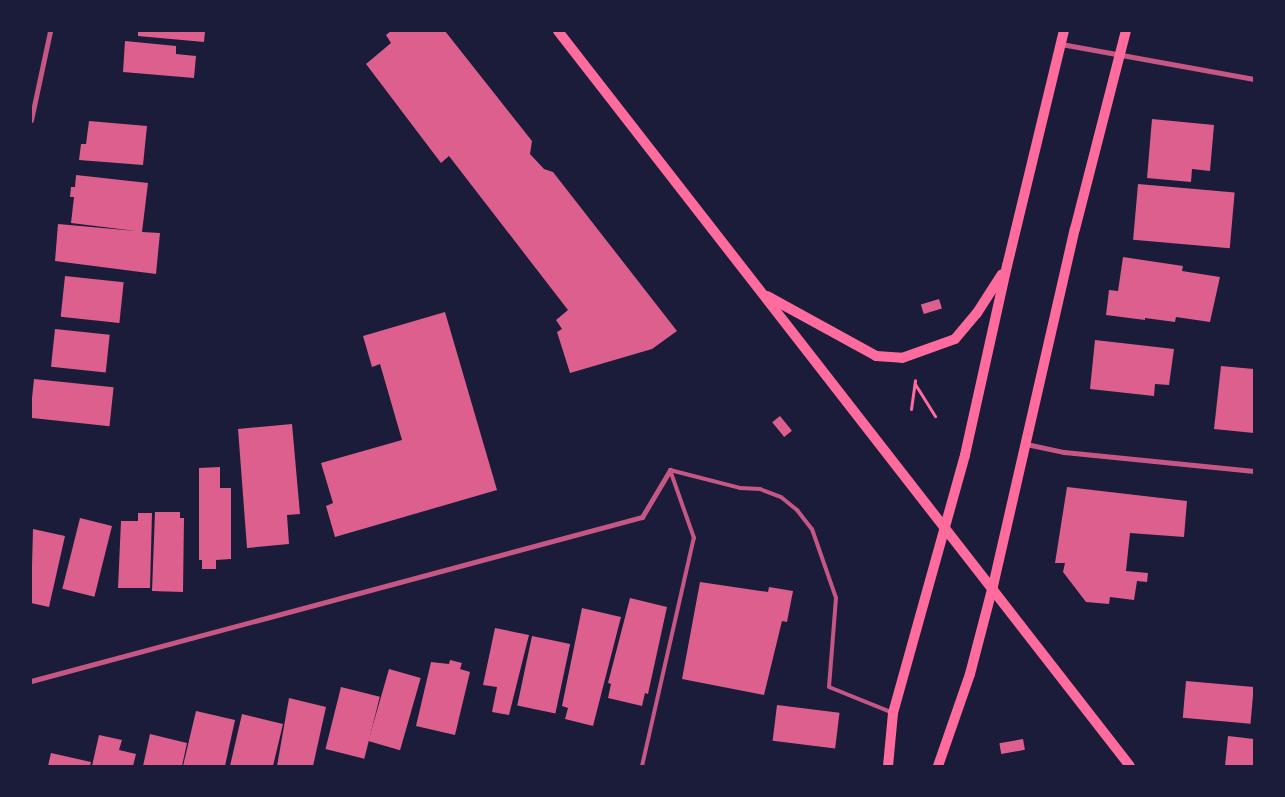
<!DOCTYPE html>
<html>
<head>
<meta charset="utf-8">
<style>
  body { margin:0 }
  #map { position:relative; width:1285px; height:797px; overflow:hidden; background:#1b1b3a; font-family:Poppins,sans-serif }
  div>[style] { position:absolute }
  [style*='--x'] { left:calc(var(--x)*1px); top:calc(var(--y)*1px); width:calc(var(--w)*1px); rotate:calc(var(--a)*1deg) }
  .building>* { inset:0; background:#dd5f8e; transform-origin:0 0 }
  .path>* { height:3px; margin:-1.5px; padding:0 1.5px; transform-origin:1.5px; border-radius:1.5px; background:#ff6b9d }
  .service>* { height:4px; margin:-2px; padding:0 2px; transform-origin:2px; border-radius:2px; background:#c65784 }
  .minor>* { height:5px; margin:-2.5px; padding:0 2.5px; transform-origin:2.5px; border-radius:2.5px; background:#c65784 }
  .secondary>* { height:10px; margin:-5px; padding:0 5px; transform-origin:5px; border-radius:5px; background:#ff6b9d }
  span { translate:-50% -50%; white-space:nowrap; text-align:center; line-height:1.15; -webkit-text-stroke:4px #1b1b3a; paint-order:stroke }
  .frame { position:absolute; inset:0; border:32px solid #1b1b3a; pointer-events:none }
</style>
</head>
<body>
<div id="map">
  <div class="building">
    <div style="clip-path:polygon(138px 31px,205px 31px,204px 42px,138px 36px)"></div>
    <div style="clip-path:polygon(391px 31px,445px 31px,532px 141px,530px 154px,544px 169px,553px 172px,677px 331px,652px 349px,570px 373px,557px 332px,562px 329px,556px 320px,568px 310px,449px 156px,441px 163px,366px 64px,391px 43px,386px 35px)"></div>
    <div style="clip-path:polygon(125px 41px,176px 46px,176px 54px,196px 56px,194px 78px,123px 72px)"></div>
    <div style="clip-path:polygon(1152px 119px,1214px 125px,1210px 171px,1192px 169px,1191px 182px,1147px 178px)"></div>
    <div style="clip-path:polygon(89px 121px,147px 126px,143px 165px,79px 160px,81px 144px,86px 144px)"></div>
    <div style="clip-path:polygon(76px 175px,148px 183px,142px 232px,160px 233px,156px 274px,55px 261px,58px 224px,136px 231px,71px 223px,74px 197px,70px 197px,71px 187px,75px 187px)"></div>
    <div style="left:1138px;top:184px;width:97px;height:56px;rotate:5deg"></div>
    <div style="clip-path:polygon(1123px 257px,1183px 266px,1182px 271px,1220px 277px,1210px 322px,1176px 317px,1175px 322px,1145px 318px,1145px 320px,1106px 315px,1109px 290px,1118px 291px)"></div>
    <div style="left:65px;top:276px;width:59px;height:41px;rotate:6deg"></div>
    <div style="left:939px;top:299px;width:10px;height:19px;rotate:73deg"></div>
    <div style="clip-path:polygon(445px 312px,497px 490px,335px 537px,326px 506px,333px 503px,321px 463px,402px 440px,380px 364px,372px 367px,363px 336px)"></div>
    <div style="left:55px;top:329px;width:55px;height:38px;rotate:6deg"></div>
    <div style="clip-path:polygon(1095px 340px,1174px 349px,1169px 385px,1155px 384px,1154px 396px,1090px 389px)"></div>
    <div style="clip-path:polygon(1221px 366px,1254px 369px,1254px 433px,1214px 429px)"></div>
    <div style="left:34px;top:379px;width:80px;height:39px;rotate:6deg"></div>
    <div style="left:780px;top:416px;width:19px;height:10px;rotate:51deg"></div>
    <div style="clip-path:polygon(292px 424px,300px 514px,287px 515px,289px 544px,247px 548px,238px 429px)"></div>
    <div style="clip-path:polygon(220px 467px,220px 488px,231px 488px,231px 559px,216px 560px,216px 569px,202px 569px,202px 560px,199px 560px,199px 468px)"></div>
    <div style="clip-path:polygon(1067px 487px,1187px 501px,1184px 537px,1130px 533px,1126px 571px,1148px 573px,1147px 582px,1137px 581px,1134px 600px,1110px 597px,1109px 604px,1086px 602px,1063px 572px,1065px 563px,1055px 563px)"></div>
    <div style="clip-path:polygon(155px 512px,180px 512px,180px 518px,184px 518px,183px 592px,152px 591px)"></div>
    <div style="clip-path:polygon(138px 513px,152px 513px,150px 588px,118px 588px,121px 521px,138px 521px)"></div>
    <div style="left:80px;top:518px;width:33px;height:73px;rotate:14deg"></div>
    <div style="clip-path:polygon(33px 529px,65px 536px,49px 607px,31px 603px)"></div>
    <div style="clip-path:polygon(700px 582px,768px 592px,769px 587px,793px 591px,787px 622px,782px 621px,764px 695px,682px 679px)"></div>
    <div style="clip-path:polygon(630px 598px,667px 607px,648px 694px,645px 693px,642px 706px,608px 698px,611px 684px,608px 683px)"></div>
    <div style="clip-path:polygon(582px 608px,621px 617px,593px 726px,565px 719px,568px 708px,562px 706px)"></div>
    <div style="clip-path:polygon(495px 628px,529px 635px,509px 715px,492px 712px,497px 687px,483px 685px)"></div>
    <div style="left:532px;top:636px;width:39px;height:71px;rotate:12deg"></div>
    <div style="clip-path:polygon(450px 660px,462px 663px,460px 669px,470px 672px,455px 735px,416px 726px,431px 662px,449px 664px)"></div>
    <div style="left:389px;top:669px;width:33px;height:75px;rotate:16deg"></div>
    <div style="left:1186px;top:681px;width:68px;height:37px;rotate:5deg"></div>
    <div style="left:341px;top:687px;width:40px;height:64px;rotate:14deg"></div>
    <div style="clip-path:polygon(289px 698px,326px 707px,313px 766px,277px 766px)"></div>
    <div style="left:777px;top:705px;width:63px;height:36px;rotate:7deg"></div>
    <div style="clip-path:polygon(196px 711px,235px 720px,225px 766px,183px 766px)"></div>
    <div style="clip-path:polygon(242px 714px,283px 724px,273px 766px,230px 766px)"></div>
    <div style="clip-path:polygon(150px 734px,187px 743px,182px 766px,143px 766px)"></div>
    <div style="clip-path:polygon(99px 735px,122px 740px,119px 750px,136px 754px,133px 766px,92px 766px)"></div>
    <div style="clip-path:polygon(1228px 736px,1254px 739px,1254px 766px,1225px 766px)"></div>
    <div style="left:1023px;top:739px;width:11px;height:24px;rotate:80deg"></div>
    <div style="clip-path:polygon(51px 753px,91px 762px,90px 766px,48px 766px)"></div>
  </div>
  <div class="path">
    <div style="--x:915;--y:384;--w:38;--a:58"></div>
    <div style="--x:911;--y:409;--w:29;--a:-82"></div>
  </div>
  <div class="service">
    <div style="--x:670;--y:470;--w:72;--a:14.4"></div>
    <div style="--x:740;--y:488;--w:20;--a:3"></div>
    <div style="--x:760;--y:489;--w:22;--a:21"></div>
    <div style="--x:781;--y:497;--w:21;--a:39"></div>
    <div style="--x:797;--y:510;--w:24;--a:52"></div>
    <div style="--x:812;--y:529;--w:73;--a:70.8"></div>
    <div style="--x:836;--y:598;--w:89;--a:94.5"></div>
    <div style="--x:829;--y:687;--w:69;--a:22.1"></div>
    <div style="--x:642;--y:766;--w:234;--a:-77.2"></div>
    <div style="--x:694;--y:538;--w:72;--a:-109.4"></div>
  </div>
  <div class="minor">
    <div style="--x:1061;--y:44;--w:196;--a:10.3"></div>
    <div style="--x:31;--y:120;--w:91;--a:-77.9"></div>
    <div style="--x:1026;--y:444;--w:39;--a:12"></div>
    <div style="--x:1064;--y:452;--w:191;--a:5.7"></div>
    <div style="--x:31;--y:681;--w:633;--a:-15.02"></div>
    <div style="--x:642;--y:517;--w:55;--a:-59.2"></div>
  </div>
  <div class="secondary">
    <div style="--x:558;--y:31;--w:931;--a:52.11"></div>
    <div style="--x:767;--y:296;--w:124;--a:28.8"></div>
    <div style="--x:876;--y:356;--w:26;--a:4"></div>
    <div style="--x:902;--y:358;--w:56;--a:-19.7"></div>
    <div style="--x:955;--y:339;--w:34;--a:-50"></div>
    <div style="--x:977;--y:313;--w:46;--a:-57.3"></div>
    <div style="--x:888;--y:766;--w:53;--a:-84.6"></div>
    <div style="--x:893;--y:713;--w:268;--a:-74.4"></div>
    <div style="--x:965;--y:455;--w:194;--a:-77.5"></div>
    <div style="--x:1007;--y:266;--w:242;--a:-76.4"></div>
    <div style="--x:938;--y:766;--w:97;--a:-70.8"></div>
    <div style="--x:970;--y:674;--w:91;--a:-75.4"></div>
    <div style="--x:993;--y:586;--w:366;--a:-77.1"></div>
    <div style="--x:1075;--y:229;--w:204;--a:-75.6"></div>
  </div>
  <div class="frame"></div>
</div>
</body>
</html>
